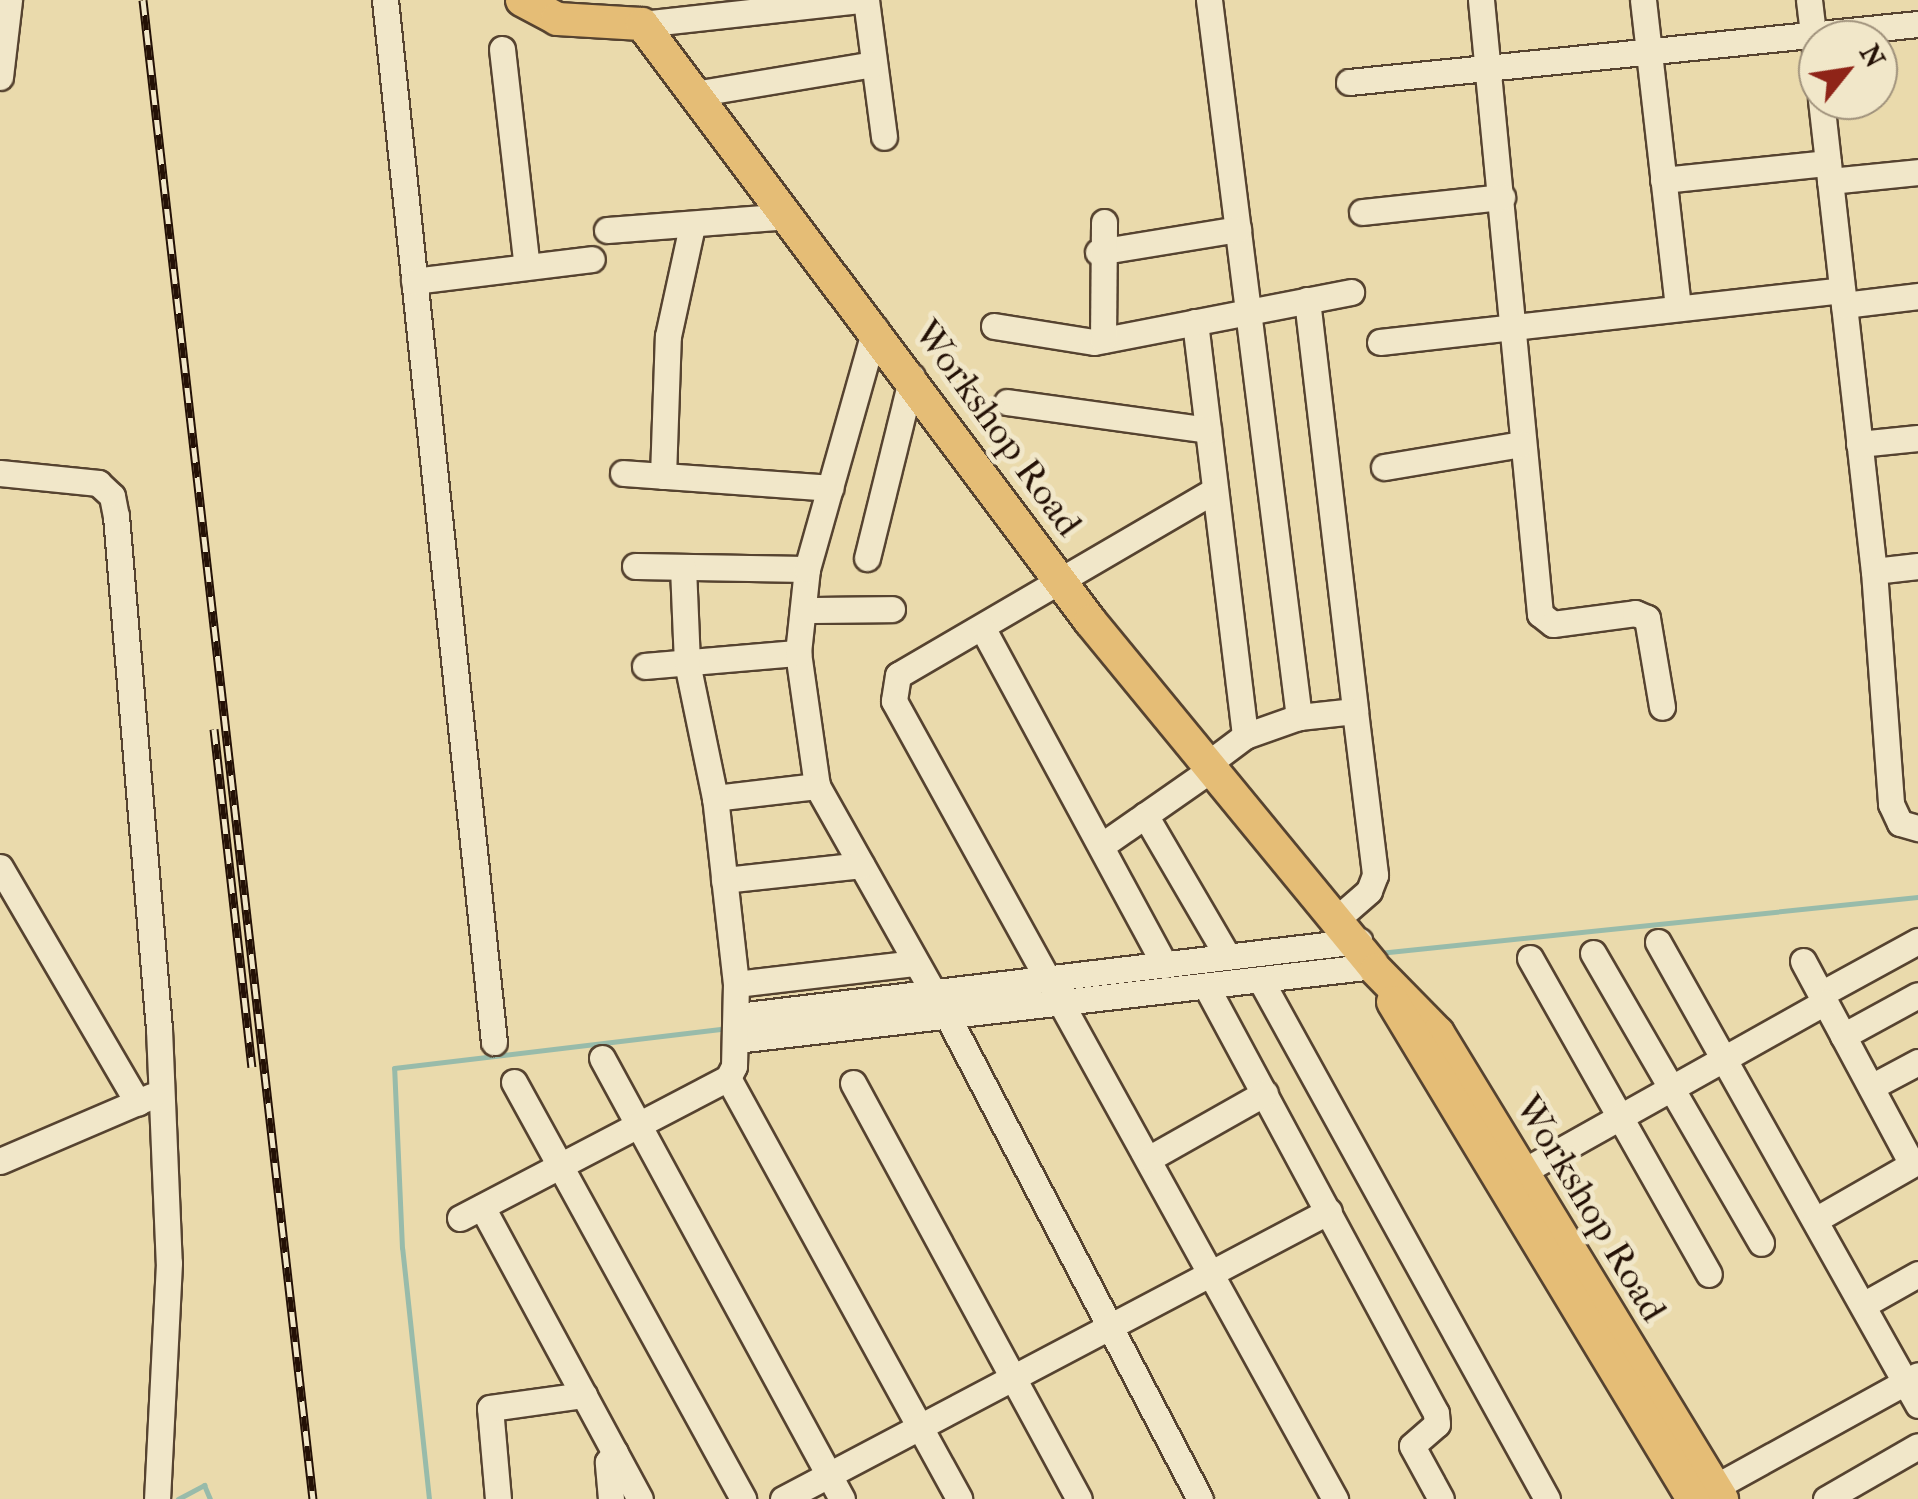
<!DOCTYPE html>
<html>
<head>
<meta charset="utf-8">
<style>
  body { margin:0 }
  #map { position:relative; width:1918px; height:1499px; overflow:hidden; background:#eadaac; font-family:"IM FELL French Canon",serif }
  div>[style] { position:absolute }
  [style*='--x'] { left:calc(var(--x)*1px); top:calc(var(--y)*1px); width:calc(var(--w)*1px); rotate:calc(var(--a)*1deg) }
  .stream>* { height:5px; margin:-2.5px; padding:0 2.5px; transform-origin:2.5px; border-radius:2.5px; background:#98bbaa }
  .roads { filter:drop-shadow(2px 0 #564330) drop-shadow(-2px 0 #564330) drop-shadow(0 2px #564330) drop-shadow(0 -2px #564330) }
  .minor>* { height:25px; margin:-12.5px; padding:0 12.5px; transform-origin:12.5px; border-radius:12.5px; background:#f1e7c9 }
  .major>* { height:32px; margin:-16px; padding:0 16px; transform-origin:16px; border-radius:16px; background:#e5bd76 }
  .rail>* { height:9px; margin-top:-4.5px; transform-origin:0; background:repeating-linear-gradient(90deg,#f1e7c9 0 15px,#241106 0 30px); box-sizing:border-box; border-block:2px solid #241106 }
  span { translate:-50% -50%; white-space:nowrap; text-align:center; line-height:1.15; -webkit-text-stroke:10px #f1e7c9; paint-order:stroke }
  .street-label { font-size:38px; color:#241106 }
  .north { position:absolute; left:1798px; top:20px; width:100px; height:100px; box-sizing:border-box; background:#f1e7c9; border:2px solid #9f917b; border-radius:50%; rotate:60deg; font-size:28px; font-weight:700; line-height:40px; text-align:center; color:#241106 }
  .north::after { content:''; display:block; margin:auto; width:35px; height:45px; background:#8f2418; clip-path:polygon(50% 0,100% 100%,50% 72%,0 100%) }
</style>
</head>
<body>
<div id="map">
  <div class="stream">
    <div style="--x:1379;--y:953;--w:542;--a:-5.93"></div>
    <div style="--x:1205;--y:972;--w:144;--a:-6.4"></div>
    <div style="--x:178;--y:1499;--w:30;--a:-28"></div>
    <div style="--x:204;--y:1485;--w:15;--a:67"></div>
    <div style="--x:429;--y:1499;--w:252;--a:-96.1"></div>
    <div style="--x:402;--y:1248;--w:180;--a:-92.5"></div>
    <div style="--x:394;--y:1068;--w:335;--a:-6.8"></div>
  </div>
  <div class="roads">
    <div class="minor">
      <div style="--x:385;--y:0;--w:1048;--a:84.03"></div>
      <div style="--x:866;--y:0;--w:138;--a:82.5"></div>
      <div style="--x:1209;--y:0;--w:723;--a:82.85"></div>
      <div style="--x:1481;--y:0;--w:617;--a:84.51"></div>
      <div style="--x:1540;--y:614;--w:16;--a:38"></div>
      <div style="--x:1553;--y:624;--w:83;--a:-7.6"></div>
      <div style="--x:1635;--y:613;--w:13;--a:23"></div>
      <div style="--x:1647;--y:618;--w:90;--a:80.4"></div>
      <div style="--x:1643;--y:0;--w:310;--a:83.5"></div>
      <div style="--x:1809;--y:0;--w:77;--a:83.2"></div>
      <div style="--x:642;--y:24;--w:219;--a:-6.3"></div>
      <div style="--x:502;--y:49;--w:219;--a:83.5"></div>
      <div style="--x:0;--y:77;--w:78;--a:-83.3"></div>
      <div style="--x:1349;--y:82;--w:572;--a:-5.82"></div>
      <div style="--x:694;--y:94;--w:182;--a:-9.5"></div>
      <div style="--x:1821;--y:100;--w:474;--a:83.6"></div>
      <div style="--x:1874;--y:571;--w:234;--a:85.8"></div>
      <div style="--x:1891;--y:804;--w:21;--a:65"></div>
      <div style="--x:1900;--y:823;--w:19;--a:16"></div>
      <div style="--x:1663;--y:180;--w:166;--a:-5.9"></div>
      <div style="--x:1830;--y:181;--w:88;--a:-5.8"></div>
      <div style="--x:1362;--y:212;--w:141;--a:-6.1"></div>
      <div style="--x:607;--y:230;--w:183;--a:-4.4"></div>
      <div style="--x:1098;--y:252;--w:142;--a:-9.3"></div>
      <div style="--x:414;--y:281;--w:179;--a:-7"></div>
      <div style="--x:1307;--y:300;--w:414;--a:83.3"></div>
      <div style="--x:1844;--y:305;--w:75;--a:-6.9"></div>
      <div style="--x:1195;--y:322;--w:417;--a:83.1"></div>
      <div style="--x:994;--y:326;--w:101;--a:9.1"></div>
      <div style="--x:1094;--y:342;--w:262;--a:-11"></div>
      <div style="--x:1103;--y:340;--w:118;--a:-89.5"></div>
      <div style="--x:1380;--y:342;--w:465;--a:-6.4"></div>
      <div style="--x:1007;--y:402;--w:203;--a:7.9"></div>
      <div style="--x:1859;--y:444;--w:59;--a:-5.8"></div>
      <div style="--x:1384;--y:467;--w:139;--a:-9.5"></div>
      <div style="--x:0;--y:473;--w:99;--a:5.8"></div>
      <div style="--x:98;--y:483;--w:19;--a:43"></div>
      <div style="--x:112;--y:496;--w:20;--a:79"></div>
      <div style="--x:116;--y:516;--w:515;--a:85.21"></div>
      <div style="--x:159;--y:1029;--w:234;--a:87.6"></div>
      <div style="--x:169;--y:1263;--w:236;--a:92.9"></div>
      <div style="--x:623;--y:473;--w:208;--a:4.1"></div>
      <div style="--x:663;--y:476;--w:140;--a:-88"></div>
      <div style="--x:668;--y:336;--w:113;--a:-77.7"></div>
      <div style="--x:1215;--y:490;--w:367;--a:149.7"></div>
      <div style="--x:898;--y:675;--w:26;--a:99"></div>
      <div style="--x:894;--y:701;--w:912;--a:61.07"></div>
      <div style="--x:867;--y:558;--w:187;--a:-76.1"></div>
      <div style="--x:635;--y:566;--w:172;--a:1"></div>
      <div style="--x:1874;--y:571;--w:44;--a:-6.5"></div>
      <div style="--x:803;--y:610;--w:89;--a:-0.6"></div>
      <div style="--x:983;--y:629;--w:382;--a:61.6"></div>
      <div style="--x:645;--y:666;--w:154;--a:-4.9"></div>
      <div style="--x:1209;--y:763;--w:45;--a:-36.9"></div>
      <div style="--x:1245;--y:736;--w:57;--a:-19.4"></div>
      <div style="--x:1299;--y:717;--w:56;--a:-6.1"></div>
      <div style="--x:1355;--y:711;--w:165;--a:83"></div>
      <div style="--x:1375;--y:875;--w:17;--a:111"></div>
      <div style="--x:1369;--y:891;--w:40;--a:139"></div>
      <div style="--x:817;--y:786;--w:134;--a:-98.1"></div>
      <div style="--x:798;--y:653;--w:84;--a:-83.9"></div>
      <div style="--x:807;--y:569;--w:250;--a:-74.2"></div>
      <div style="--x:715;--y:798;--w:103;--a:-6.7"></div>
      <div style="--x:817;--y:786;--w:239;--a:60.6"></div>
      <div style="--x:1145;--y:815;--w:164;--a:59.7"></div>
      <div style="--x:1101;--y:846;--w:136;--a:-34.9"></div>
      <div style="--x:0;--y:867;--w:273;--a:59.7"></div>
      <div style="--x:724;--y:880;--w:138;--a:-6.2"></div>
      <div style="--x:1658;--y:942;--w:531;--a:60.68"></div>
      <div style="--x:1593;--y:953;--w:335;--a:59.9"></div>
      <div style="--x:1530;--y:958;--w:363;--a:60.5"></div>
      <div style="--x:1803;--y:961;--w:230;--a:61.8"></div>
      <div style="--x:1260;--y:979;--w:594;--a:61.1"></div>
      <div style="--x:736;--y:984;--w:181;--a:-6.7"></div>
      <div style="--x:1206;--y:986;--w:485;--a:61.7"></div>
      <div style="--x:1436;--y:1413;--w:11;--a:85"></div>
      <div style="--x:1437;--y:1424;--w:33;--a:139"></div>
      <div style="--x:1412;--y:1446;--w:60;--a:61.3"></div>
      <div style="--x:1821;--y:994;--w:111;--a:-28.7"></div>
      <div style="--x:738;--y:1016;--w:626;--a:-6.89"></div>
      <div style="--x:948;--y:1017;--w:544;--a:62.4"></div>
      <div style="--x:1843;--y:1036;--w:85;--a:-28.7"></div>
      <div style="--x:736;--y:1040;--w:642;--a:-6.62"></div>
      <div style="--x:602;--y:1058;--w:502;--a:61.44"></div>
      <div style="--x:728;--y:1078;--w:480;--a:61.2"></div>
      <div style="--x:514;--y:1082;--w:476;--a:61.2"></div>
      <div style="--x:853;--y:1083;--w:473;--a:61.5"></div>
      <div style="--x:1871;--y:1087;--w:53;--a:-28"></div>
      <div style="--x:1150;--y:1158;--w:132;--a:-29.5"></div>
      <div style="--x:0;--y:1161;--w:165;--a:-23.2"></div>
      <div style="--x:1522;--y:1172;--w:347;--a:-29.3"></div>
      <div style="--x:482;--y:1207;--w:332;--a:61.6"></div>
      <div style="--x:460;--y:1218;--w:302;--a:-27.6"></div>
      <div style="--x:728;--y:1078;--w:13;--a:-63"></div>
      <div style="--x:734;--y:1066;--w:82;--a:-88.6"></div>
      <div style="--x:736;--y:984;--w:187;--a:-96.4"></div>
      <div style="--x:715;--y:798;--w:138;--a:-101.7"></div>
      <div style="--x:687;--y:663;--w:96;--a:-92.4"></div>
      <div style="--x:1815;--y:1220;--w:119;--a:-29.8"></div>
      <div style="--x:1863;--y:1305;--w:63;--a:-29.4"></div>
      <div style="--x:1699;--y:1496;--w:250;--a:-28.9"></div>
      <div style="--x:498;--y:1499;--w:91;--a:-95"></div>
      <div style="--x:490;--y:1408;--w:95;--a:-7.9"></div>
      <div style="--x:611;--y:1499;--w:37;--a:-95"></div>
      <div style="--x:608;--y:1462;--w:12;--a:-55"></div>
      <div style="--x:783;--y:1499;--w:617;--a:-27.81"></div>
      <div style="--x:1826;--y:1499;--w:106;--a:-29.9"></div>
    </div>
    <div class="major">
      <div style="--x:522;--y:0;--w:40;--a:28"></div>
      <div style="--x:557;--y:19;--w:85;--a:3.4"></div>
      <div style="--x:642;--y:24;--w:746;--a:53.11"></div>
      <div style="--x:1090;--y:621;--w:444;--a:50.6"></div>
      <div style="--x:1376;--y:970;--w:88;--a:45.5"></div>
      <div style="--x:1438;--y:1033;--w:546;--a:58.64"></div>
      <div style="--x:1393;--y:1002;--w:581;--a:58.88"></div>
    </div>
  </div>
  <div class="rail">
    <div style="--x:143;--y:0;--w:1509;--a:83.53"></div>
    <div style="--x:214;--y:729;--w:340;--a:83.6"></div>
  </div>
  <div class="street-label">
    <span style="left:998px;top:428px;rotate:54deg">Workshop Road</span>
    <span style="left:1591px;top:1208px;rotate:59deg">Workshop Road</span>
  </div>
  <div class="north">N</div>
</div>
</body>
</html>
